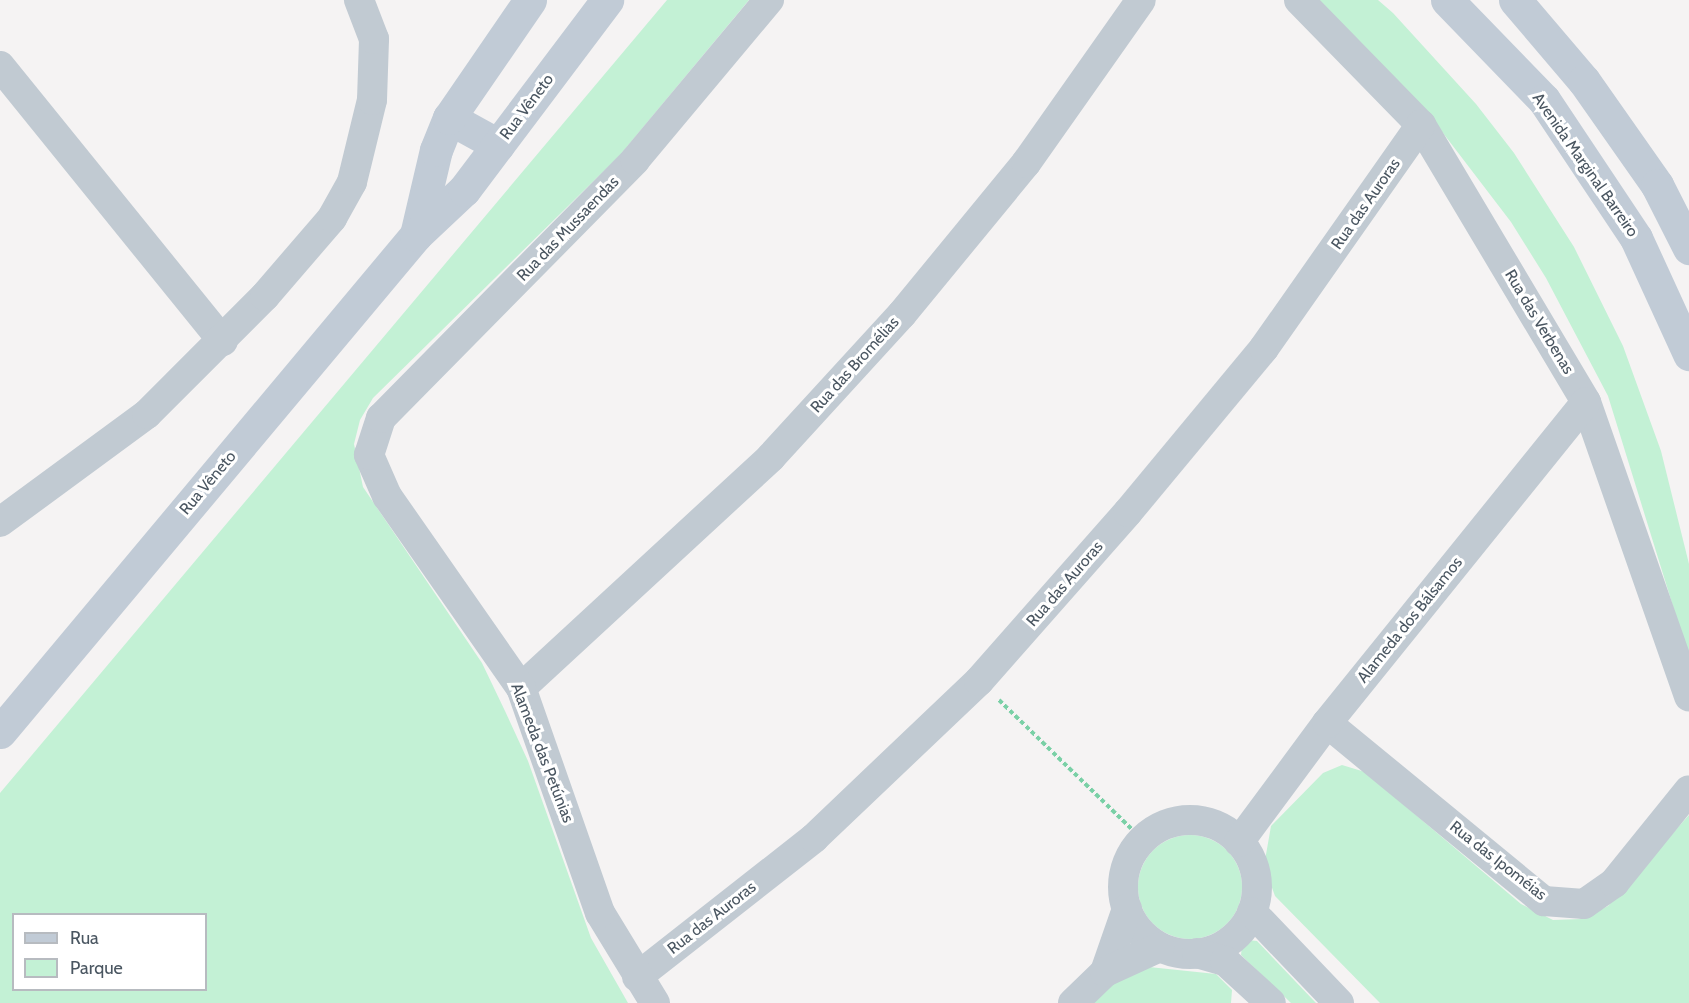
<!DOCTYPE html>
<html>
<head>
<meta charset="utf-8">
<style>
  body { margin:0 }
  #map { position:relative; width:1689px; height:1003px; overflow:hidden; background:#f5f3f3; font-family:Cabin,sans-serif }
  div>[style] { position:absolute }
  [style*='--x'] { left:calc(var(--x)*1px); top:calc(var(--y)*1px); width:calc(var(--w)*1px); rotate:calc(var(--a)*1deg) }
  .green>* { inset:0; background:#c3f1d5 }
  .round { border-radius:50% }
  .path>* { height:4px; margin-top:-2px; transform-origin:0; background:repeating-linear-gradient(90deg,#7ad0a6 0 4.5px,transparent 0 7.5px) }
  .street>* { height:30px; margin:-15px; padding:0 15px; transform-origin:15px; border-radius:15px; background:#c1cad2 }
  .street>.ring { margin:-15px; padding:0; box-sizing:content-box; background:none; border:30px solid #c1cad2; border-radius:50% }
  .secondary>* { height:33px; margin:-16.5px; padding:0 16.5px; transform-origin:16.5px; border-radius:16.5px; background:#c1cbd6 }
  span { translate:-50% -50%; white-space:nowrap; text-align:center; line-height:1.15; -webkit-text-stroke:6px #fff; paint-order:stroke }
  .street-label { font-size:16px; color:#4a5661 }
  .legend { position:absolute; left:12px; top:913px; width:195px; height:78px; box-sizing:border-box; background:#fff; border:2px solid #b7bbc0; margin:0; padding:8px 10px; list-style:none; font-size:18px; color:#4a5661 }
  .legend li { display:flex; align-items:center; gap:12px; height:30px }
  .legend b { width:30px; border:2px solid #b7bbc0 }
</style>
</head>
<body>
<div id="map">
  <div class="green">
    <div style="clip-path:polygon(evenodd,667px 0,749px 0,620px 155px,373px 398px,360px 420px,354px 444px,363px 487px,482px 663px,505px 711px,528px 761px,591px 938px,628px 1003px,0 1003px,0 793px,667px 0,14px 914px,206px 914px,206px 990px,14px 990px,14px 914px)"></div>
    <div style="clip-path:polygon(1316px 0,1378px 0,1393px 13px,1476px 104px,1514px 153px,1574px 247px,1623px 346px,1661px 451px,1689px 564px,1689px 658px,1608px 396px,1546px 278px,1511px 222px,1430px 116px)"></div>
    <div style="clip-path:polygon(1342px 765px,1365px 772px,1521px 904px,1553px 920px,1581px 919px,1608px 906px,1689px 815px,1689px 1003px,1380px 1003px,1275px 896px,1264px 866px,1271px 826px,1323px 773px)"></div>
    <div class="round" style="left:1138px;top:835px;width:104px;height:104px"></div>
    <div style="clip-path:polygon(1248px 940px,1257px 941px,1316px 1003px,1291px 1003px,1241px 955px,1242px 946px)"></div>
    <div style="clip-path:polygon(1149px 967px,1216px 974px,1232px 990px,1231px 1003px,1091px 1003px,1119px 975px)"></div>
  </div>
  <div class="path">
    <div style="--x:999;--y:700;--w:199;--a:44.2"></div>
  </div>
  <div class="street">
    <div style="--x:1299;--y:0;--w:175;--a:45.7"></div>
    <div style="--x:1421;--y:125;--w:322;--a:59.2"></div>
    <div style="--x:1586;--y:402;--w:312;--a:70.7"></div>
    <div style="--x:0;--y:66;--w:354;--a:51"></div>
    <div style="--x:0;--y:522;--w:182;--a:-36.3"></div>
    <div style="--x:147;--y:414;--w:167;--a:-45"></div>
    <div style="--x:265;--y:296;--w:103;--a:-49.3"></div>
    <div style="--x:332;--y:218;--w:41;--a:-60.9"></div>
    <div style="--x:352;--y:182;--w:84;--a:-76.3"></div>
    <div style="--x:372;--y:100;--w:61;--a:-88.1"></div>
    <div style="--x:374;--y:39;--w:42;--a:-111"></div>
    <div style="--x:521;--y:688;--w:340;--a:-42.7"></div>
    <div style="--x:771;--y:457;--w:194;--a:-47.5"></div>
    <div style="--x:902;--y:314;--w:195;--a:-50.6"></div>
    <div style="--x:1026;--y:163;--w:199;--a:-54.8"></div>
    <div style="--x:1327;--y:723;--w:281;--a:39.4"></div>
    <div style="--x:1544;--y:901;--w:40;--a:4.3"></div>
    <div style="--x:1584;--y:904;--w:37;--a:-35"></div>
    <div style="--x:1614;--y:883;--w:119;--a:-51.1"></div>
    <div class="ring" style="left:1123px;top:820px;width:104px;height:104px"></div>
    <div style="--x:1239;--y:842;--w:148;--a:-53.5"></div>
    <div style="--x:1327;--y:723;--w:412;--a:-51.1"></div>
    <div style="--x:1252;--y:912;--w:126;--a:46.3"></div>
    <div style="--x:1197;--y:953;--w:29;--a:16"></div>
    <div style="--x:1225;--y:961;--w:62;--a:42.4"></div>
    <div style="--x:1105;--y:972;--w:67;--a:-70.8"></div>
    <div style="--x:637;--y:977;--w:225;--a:-38.1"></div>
    <div style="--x:814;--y:838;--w:228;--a:-43.6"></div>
    <div style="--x:979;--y:681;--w:225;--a:-48.6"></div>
    <div style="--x:1128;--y:512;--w:213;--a:-50.3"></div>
    <div style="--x:1264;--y:348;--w:273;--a:-54.9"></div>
    <div style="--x:655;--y:1003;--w:105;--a:-121.4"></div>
    <div style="--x:600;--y:913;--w:238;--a:-109.3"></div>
    <div style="--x:521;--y:688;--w:234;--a:-124.9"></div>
    <div style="--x:387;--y:496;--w:45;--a:-113.7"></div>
    <div style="--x:369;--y:455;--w:39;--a:-72"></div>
    <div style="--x:381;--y:418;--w:362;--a:-45.4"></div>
    <div style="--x:635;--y:160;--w:209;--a:-50.1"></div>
    <div style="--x:1073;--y:1003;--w:45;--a:-44.1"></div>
    <div style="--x:1105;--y:972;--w:60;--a:-24.4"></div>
  </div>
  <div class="secondary">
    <div style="--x:1447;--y:0;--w:139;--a:45.9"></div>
    <div style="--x:1544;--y:100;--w:166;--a:56.3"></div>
    <div style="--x:1636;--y:238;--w:128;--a:65.4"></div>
    <div style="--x:1515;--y:0;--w:106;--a:49.6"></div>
    <div style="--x:1584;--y:81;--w:127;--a:54.9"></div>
    <div style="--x:1657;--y:185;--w:71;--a:63.1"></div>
    <div style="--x:449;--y:118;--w:56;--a:28.9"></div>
    <div style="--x:416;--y:235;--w:87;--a:-76.8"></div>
    <div style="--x:436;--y:150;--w:35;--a:-68"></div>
    <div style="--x:449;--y:118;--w:143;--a:-55.5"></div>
    <div style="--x:0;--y:732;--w:648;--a:-50.07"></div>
    <div style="--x:416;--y:235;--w:66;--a:-43.2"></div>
    <div style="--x:464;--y:190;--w:238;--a:-53"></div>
  </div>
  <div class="street-label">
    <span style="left:527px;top:107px;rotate:-53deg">Rua Vêneto</span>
    <span style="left:1585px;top:165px;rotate:55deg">Avenida Marginal Barreiro</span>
    <span style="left:1366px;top:204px;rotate:-55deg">Rua das Auroras</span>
    <span style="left:568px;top:229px;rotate:-46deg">Rua das Mussaendas</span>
    <span style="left:1539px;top:322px;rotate:59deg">Rua das Verbenas</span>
    <span style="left:855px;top:365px;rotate:-48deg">Rua das Bromélias</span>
    <span style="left:208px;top:483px;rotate:-50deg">Rua Vêneto</span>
    <span style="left:1065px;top:584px;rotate:-49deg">Rua das Auroras</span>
    <span style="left:1410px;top:620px;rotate:-51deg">Alameda dos Bálsamos</span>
    <span style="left:542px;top:753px;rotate:69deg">Alameda das Petúnias</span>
    <span style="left:1498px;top:861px;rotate:38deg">Rua das Ipoméias</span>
    <span style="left:712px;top:918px;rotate:-38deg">Rua das Auroras</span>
  </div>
  <ul class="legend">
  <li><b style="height:8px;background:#c1cbd6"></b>Rua</li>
  <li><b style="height:16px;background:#c3f1d5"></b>Parque</li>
  </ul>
</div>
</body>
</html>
